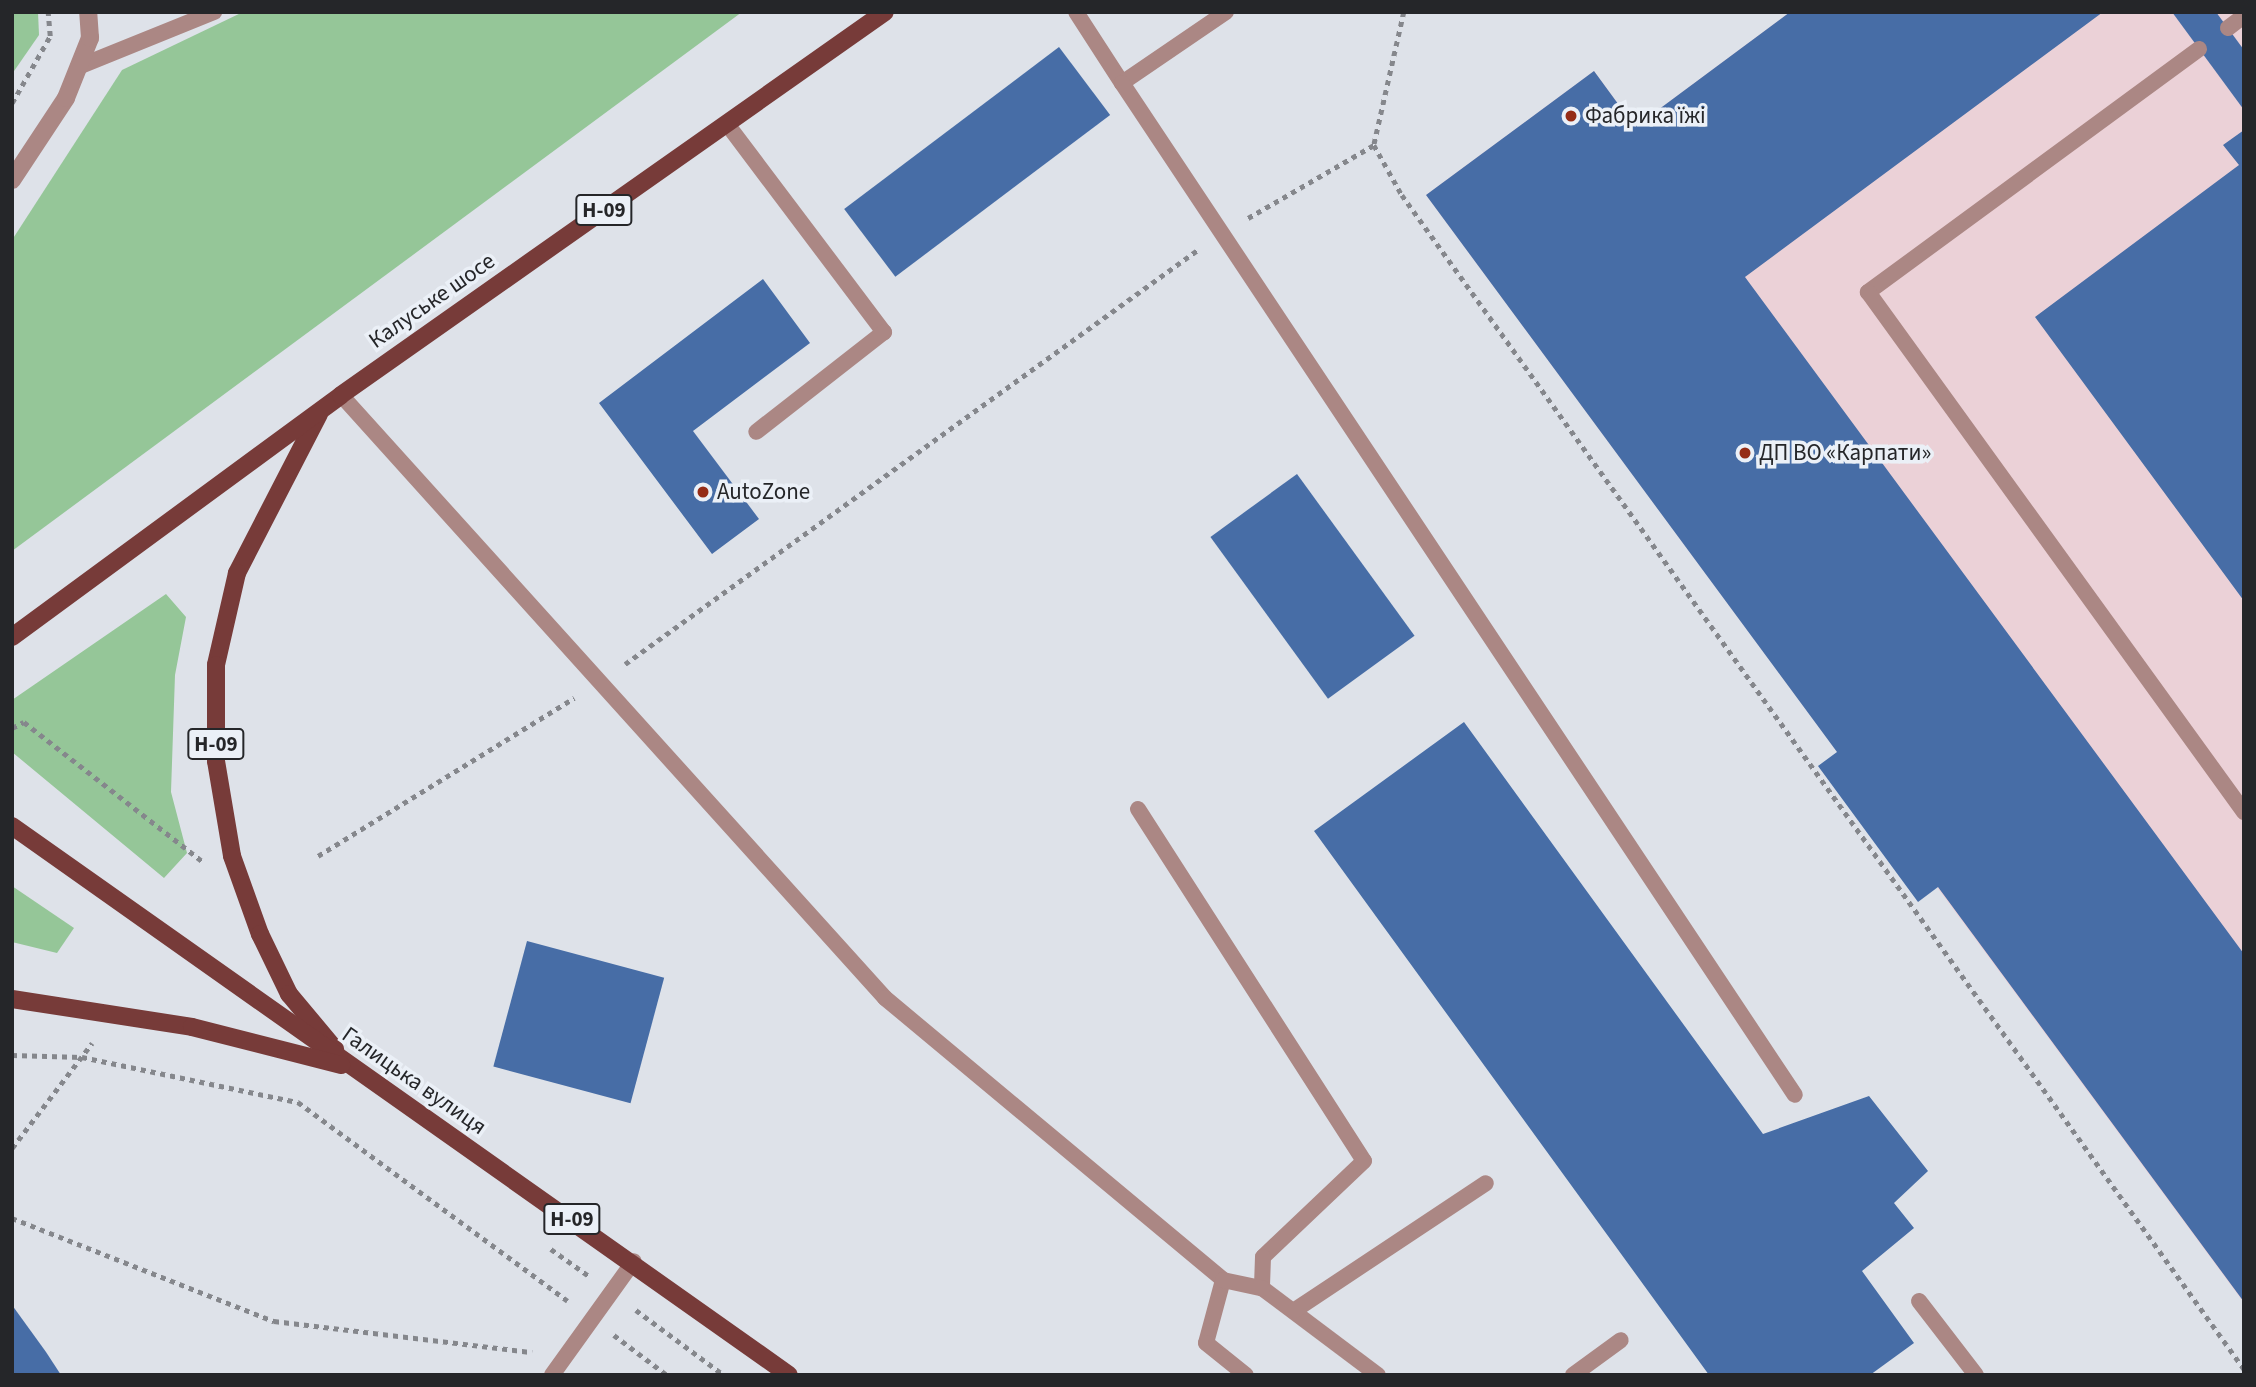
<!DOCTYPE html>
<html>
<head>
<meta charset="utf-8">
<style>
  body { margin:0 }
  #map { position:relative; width:2256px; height:1387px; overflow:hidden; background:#dee2e9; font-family:"Source Sans 3",sans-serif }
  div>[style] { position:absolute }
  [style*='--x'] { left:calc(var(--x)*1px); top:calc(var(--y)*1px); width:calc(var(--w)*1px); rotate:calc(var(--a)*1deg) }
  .industrial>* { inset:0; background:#ebd1d7 }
  .green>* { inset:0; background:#95c698 }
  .building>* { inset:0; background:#476da6; transform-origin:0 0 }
  .path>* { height:4.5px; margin-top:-2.25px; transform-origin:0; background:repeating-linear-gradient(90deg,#85878c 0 5px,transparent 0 10px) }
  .service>* { height:16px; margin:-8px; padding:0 8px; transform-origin:8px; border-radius:8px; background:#ab8784 }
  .minor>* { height:18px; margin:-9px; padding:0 9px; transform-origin:9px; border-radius:9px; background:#ab8784 }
  .primary>* { height:18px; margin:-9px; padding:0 9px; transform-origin:9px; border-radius:9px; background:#773b39 }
  .dots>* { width:19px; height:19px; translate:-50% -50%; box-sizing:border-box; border:4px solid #ebf0f7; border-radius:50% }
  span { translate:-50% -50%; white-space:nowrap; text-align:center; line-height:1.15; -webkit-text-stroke:7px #ebf0f7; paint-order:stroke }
  .shield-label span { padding:2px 5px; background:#ebf0f7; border:2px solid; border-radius:5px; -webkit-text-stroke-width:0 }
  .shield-label { font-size:21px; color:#252629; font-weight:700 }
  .poi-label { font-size:23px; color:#252629 }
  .left { translate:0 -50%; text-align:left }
  .street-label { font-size:23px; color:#252629 }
  .frame { position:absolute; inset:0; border:14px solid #252629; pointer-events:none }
</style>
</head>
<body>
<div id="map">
  <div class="industrial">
    <div style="clip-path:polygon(1790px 12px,2244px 12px,2244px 1303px,1426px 195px,1594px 71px,1635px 127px)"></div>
  </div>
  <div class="green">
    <div style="clip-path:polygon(12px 12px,38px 12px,39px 35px,12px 74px)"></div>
    <div style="clip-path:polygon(243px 12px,742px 12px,12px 551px,12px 240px,122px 70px)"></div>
    <div style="clip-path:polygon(166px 594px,186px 617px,175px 675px,171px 792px,187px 853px,164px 878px,12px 752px,12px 700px)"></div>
    <div style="clip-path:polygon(12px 886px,74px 928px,57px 953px,12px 942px)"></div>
  </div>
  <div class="building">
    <div style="clip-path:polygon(1790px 12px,2103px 12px,1745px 277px,2244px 954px,2244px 1302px,1938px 887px,1918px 902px,1818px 766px,1837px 752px,1426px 195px,1594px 71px,1635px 127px)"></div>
    <div style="clip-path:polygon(2172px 12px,2216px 12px,2244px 50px,2244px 110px)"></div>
    <div style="left:1059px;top:47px;width:85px;height:269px;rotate:53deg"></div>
    <div style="clip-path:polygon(2244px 130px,2244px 601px,2035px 317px,2239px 165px,2223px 145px)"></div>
    <div style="clip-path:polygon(763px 279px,810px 343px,693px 431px,759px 519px,712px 554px,599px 403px)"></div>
    <div style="left:1297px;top:474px;width:200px;height:107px;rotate:54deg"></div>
    <div style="clip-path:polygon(1464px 722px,1763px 1134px,1869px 1096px,1928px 1171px,1894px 1203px,1914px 1228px,1862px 1271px,1914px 1343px,1870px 1375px,1709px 1375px,1314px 831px)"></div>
    <div style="left:527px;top:941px;width:142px;height:130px;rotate:15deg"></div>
    <div style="clip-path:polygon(12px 1305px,46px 1352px,61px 1375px,12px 1375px)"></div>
  </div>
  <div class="path">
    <div style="--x:1404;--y:12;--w:136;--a:102.7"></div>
    <div style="--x:1374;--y:145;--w:57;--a:60.8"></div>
    <div style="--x:1402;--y:195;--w:1445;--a:54.35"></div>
    <div style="--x:12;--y:103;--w:77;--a:-60.4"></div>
    <div style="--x:50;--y:36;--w:24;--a:-95"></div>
    <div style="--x:1248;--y:218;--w:146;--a:-30.1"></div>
    <div style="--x:625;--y:664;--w:708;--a:-35.87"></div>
    <div style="--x:12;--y:728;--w:13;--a:-27"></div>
    <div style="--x:24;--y:722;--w:226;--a:38"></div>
    <div style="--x:318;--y:856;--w:301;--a:-31.7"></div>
    <div style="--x:12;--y:1055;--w:70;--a:1.6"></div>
    <div style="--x:82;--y:1057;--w:221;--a:11.8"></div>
    <div style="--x:298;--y:1102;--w:335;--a:36.4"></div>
    <div style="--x:12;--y:1148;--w:132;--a:-52.7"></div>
    <div style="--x:12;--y:1218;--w:282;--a:21.5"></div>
    <div style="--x:274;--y:1321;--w:260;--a:6.9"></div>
    <div style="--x:551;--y:1249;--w:47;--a:35.4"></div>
    <div style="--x:636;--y:1310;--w:109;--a:36.5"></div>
    <div style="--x:614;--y:1335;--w:66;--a:37"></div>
  </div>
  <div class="service">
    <div style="--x:1076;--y:12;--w:85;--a:57.1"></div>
    <div style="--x:1226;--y:12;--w:126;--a:145.7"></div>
    <div style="--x:1122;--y:83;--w:1215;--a:56.38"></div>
    <div style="--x:2228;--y:28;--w:20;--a:-37"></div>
    <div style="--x:2199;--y:49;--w:411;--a:143.7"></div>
    <div style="--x:1868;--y:292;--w:642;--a:54.13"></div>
    <div style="--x:78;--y:67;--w:147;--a:-22"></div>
    <div style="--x:727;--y:124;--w:261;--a:53"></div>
    <div style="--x:884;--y:332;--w:162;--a:142"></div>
    <div style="--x:341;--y:395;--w:812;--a:47.94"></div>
    <div style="--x:885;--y:998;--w:440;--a:39.8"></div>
    <div style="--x:1223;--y:1280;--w:65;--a:105.1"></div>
    <div style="--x:1206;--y:1343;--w:51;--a:38.7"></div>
    <div style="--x:1138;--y:809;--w:418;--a:57.3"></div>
    <div style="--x:1364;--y:1161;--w:139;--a:136.5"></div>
    <div style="--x:1263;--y:1257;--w:31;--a:92"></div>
    <div style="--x:1262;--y:1288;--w:145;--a:36.9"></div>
    <div style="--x:1223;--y:1280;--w:40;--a:12"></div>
    <div style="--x:1919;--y:1301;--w:93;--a:52.4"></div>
    <div style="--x:1295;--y:1310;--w:229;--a:-33.6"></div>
    <div style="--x:552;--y:1375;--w:140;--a:-54.3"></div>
    <div style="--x:1573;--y:1375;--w:59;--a:-36.1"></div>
  </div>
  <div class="minor">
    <div style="--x:12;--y:180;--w:98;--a:-56.6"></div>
    <div style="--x:66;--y:98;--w:65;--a:-68.2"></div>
    <div style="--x:90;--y:38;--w:26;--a:-94"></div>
  </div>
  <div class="primary">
    <div style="--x:319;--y:414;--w:179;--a:117.3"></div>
    <div style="--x:237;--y:573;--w:94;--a:102.9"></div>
    <div style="--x:216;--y:665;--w:96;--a:90"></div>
    <div style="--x:216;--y:761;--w:96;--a:80.4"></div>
    <div style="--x:232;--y:856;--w:83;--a:70.3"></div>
    <div style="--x:260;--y:934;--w:67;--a:64.2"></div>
    <div style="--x:289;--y:994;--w:72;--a:50.1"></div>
    <div style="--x:12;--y:637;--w:408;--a:-36.3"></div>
    <div style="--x:341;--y:395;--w:665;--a:-35.15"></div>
    <div style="--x:12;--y:826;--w:951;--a:35.24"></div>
    <div style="--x:12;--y:999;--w:182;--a:8.8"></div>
    <div style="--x:192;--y:1027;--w:154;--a:14.3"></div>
  </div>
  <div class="dots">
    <div style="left:1571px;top:116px;background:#952c16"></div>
    <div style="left:1745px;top:453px;background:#952c16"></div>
    <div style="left:703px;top:492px;background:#952c16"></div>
  </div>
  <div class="shield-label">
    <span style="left:604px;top:210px">Н-09</span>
    <span style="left:216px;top:744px">Н-09</span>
    <span style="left:572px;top:1219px">Н-09</span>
  </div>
  <div class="poi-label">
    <span class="left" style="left:1585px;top:116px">Фабрика їжі</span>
    <span class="left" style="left:1759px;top:453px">ДП ВО «Карпати»</span>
    <span class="left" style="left:717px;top:492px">AutoZone</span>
  </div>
  <div class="street-label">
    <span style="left:432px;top:301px;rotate:-35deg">Калуське шосе</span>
    <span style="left:414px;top:1081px;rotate:35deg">Галицька вулиця</span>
  </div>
  <div class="frame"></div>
</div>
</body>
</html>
